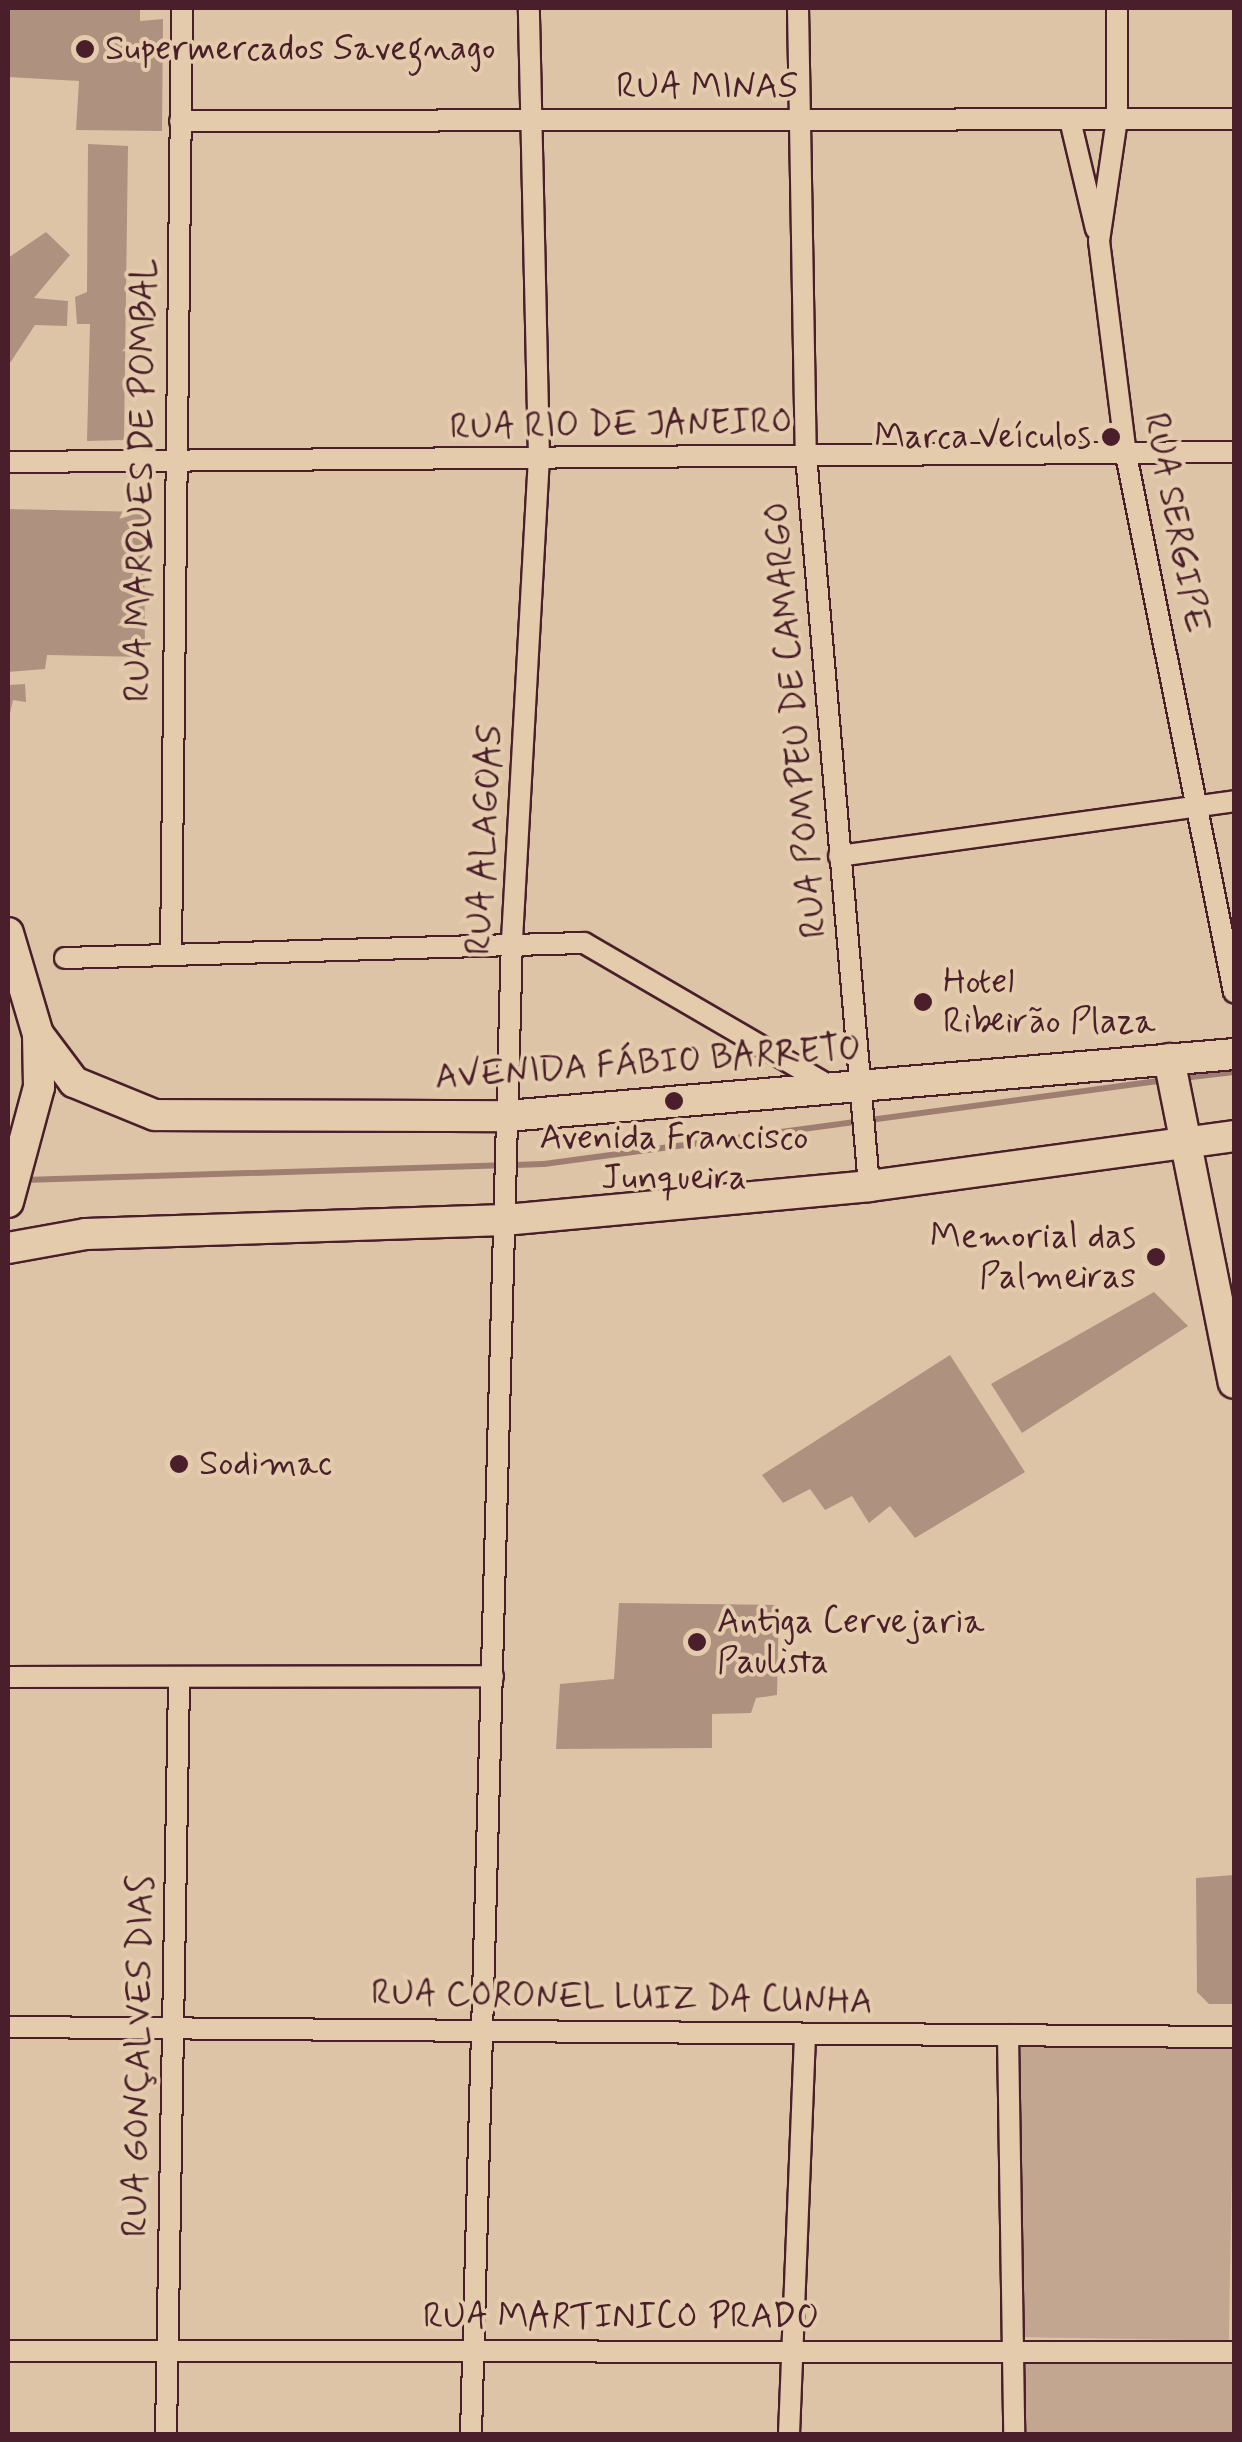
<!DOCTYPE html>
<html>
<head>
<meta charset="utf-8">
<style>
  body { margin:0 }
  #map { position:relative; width:1242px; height:2442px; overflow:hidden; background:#ddc4a7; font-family:Mynerve,sans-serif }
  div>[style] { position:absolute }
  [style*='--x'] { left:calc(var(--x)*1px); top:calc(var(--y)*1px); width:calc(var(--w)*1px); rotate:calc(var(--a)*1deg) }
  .green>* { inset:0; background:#c2a690; transform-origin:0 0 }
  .stream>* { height:6px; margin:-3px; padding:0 3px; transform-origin:3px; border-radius:3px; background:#9f7e72 }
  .building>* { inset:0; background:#af9180 }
  .roads { filter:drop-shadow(2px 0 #4a1f2b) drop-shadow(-2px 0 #4a1f2b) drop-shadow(0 2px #4a1f2b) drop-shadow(0 -2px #4a1f2b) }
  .minor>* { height:20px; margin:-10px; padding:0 10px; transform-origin:10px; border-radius:10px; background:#e3cbac }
  .primary>* { height:30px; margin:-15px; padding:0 15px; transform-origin:15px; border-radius:15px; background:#e3cbac }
  .dots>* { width:28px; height:28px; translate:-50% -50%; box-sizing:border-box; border:5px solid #e3cbac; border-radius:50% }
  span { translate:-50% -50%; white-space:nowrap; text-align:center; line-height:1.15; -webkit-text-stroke:8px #e3cbac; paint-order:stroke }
  .poi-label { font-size:35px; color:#4a1f2b }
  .left { translate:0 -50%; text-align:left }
  .right { translate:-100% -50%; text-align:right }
  .street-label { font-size:35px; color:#4a1f2b }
  .frame { position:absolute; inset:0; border:10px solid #4a1f2b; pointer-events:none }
</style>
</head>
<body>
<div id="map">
  <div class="green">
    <div style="left:1020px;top:2044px;width:214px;height:293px;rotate:1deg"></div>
    <div style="left:1024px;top:2355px;width:210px;height:79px;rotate:1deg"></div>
  </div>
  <div class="stream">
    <div style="--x:1183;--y:1078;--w:51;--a:-6.7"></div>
    <div style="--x:24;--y:1180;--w:520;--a:-1.76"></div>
    <div style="--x:544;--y:1164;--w:627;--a:-7.7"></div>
  </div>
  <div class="building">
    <div style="clip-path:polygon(8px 8px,140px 8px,140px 21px,163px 19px,162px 131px,76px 130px,79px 81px,8px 77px)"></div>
    <div style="clip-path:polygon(88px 144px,128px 146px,124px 440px,87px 441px,90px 324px,77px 324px,75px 297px,87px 292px)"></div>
    <div style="clip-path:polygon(46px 232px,70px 255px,34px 298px,68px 301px,67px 326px,35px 325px,8px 366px,8px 258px)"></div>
    <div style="clip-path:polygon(8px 509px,144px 512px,145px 657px,47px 655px,45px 669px,8px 672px)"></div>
    <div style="clip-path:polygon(25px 684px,26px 702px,13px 700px,8px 722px,8px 685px)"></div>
    <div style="clip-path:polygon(1154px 1292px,1188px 1326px,1022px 1433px,991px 1384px)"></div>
    <div style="clip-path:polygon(950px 1355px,1025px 1472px,915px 1538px,890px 1506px,869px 1523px,852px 1496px,825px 1510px,810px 1489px,783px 1503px,762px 1475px)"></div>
    <div style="clip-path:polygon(619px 1603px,779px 1605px,777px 1695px,756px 1698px,751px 1713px,712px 1714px,712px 1748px,556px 1749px,560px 1684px,614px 1679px)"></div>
    <div style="clip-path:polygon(1234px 1875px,1234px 2004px,1209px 2004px,1197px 1992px,1196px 1878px)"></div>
  </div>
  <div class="roads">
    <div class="minor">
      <div style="--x:798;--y:8;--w:447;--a:89"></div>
      <div style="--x:806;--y:455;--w:734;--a:85.07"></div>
      <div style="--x:1117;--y:8;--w:111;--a:90"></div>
      <div style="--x:1117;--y:119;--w:123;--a:98.4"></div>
      <div style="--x:1099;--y:241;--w:216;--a:82.8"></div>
      <div style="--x:1126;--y:455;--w:548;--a:78.63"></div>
      <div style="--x:1070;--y:120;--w:112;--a:76.6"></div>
      <div style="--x:180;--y:121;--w:1054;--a:-0.11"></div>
      <div style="--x:8;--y:462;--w:1226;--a:-0.47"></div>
      <div style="--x:839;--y:856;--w:399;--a:-7.9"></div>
      <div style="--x:171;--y:953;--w:945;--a:-89.33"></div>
      <div style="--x:65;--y:958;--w:519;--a:-1.66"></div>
      <div style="--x:584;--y:943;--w:288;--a:30.2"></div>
      <div style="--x:8;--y:1677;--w:485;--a:-0.1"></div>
      <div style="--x:8;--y:2027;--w:1226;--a:0.47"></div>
      <div style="--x:1008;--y:2035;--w:399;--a:89.1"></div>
      <div style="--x:8;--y:2351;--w:1226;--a:0.05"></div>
      <div style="--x:166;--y:2434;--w:756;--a:-89.01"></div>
      <div style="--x:471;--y:2434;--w:1495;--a:-88.43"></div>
      <div style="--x:512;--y:940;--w:484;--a:-86.8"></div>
      <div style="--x:539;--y:457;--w:449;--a:-91.3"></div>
      <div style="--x:789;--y:2434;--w:399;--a:-87.7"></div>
    </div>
    <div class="primary">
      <div style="--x:8;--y:933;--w:105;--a:73.5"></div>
      <div style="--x:38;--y:1034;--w:53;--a:88.9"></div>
      <div style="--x:39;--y:1087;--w:119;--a:105.1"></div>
      <div style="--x:38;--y:1034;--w:60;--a:53.1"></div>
      <div style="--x:74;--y:1082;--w:87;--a:22.2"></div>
      <div style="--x:155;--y:1115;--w:352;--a:0.2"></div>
      <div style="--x:507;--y:1116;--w:730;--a:-4.87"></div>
      <div style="--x:1169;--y:1059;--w:330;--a:78.7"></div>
      <div style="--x:8;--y:1248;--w:79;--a:-10.2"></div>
      <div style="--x:86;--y:1234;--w:419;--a:-1.9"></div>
      <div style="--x:505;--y:1220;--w:366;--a:-5.3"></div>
      <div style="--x:869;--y:1186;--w:368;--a:-7.8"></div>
    </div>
  </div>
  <div class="dots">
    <div style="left:85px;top:49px;background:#4a1f2b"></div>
    <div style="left:1111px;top:437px;background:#4a1f2b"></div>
    <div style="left:923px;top:1002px;background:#4a1f2b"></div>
    <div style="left:674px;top:1101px;background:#4a1f2b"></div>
    <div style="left:1156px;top:1257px;background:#4a1f2b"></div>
    <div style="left:179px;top:1464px;background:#4a1f2b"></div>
    <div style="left:697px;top:1642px;background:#4a1f2b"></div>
  </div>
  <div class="poi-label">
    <span class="left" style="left:105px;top:49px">Supermercados Savegnago</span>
    <span class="right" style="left:1091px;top:437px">Marca Veículos</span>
    <span class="left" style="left:943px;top:1002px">Hotel<br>Ribeirão Plaza</span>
    <span style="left:674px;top:1158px">Avenida Francisco<br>Junqueira</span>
    <span class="right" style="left:1136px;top:1257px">Memorial das<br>Palmeiras</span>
    <span class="left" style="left:199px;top:1464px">Sodimac</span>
    <span class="left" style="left:717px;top:1642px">Antiga Cervejaria<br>Paulista</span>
  </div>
  <div class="street-label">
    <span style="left:707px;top:87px">RUA MINAS</span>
    <span style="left:621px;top:425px;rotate:-1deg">RUA RIO DE JANEIRO</span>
    <span style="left:142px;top:480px;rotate:-89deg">RUA MARQUES DE POMBAL</span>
    <span style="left:1176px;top:523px;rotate:79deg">RUA SERGIPE</span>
    <span style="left:796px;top:720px;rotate:-95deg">RUA POMPEU DE CAMARGO</span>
    <span style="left:485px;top:840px;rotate:-87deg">RUA ALAGOAS</span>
    <span style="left:648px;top:1063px;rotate:-4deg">AVENIDA FÁBIO BARRETO</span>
    <span style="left:622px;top:1998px;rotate:1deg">RUA CORONEL LUIZ DA CUNHA</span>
    <span style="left:139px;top:2056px;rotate:-89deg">RUA GONÇALVES DIAS</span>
    <span style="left:621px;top:2317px">RUA MARTINICO PRADO</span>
  </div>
  <div class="frame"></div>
</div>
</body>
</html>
